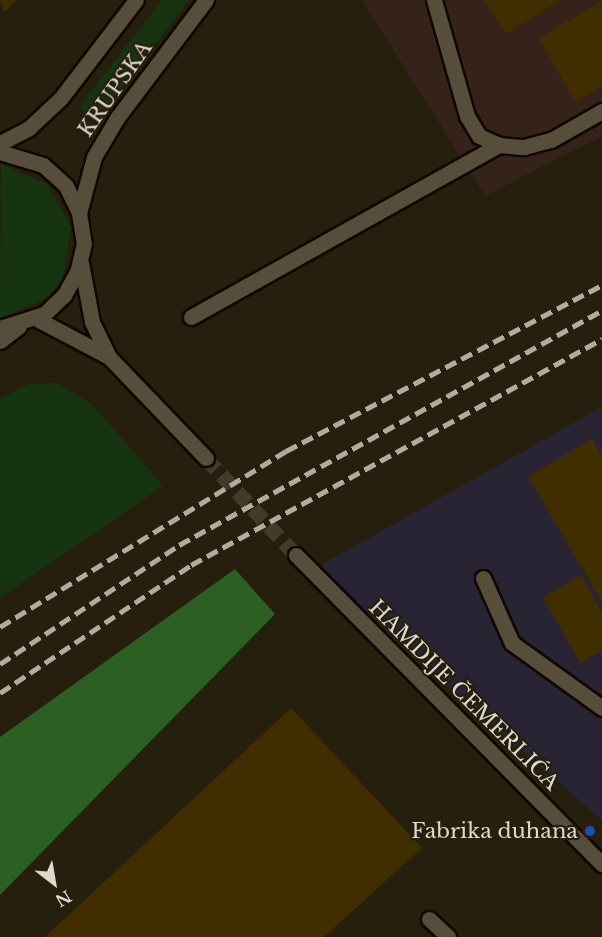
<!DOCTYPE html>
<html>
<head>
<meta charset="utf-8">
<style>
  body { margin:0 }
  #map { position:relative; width:602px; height:937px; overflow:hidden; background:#271f0d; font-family:"Libre Baskerville",serif }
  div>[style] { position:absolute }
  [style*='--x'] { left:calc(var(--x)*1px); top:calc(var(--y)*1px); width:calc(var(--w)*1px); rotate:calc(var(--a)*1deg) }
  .commercial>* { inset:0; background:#34221b }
  .industrial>* { inset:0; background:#282434 }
  .green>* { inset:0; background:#15340f }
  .forest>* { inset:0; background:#2c5f22 }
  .building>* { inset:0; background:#412e00 }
  .secondary-tunnel>* { height:15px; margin-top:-7.5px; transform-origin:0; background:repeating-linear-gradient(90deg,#423b2a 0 15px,transparent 0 23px) }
  .roads { filter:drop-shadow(2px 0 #100800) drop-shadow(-2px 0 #100800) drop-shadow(0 2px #100800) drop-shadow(0 -2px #100800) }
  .service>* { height:15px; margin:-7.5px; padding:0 7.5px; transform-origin:7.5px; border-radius:7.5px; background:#574d3b }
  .tertiary>* { height:15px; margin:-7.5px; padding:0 7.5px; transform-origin:7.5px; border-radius:7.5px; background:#574d3b }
  .secondary>* { height:15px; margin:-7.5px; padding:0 7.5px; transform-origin:7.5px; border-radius:7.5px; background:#574d3b }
  .rail>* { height:4.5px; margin-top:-2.25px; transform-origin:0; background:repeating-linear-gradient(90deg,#b2ac9f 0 12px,transparent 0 18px) }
  .dots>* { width:16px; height:16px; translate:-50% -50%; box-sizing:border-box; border:3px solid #271f0d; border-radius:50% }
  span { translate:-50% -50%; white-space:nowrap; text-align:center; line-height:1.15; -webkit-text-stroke:4.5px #271f0d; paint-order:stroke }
  .street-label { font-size:21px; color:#ded9ce }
  .poi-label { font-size:21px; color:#ded9ce }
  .right { translate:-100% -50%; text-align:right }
  .north { position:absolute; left:24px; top:853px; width:60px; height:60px; -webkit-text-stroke:4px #271f0d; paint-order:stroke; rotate:149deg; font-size:16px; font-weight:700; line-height:24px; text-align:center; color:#ded9ce }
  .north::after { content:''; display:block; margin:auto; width:21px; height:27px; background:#ded9ce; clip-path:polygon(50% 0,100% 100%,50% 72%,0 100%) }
</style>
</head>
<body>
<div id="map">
  <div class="commercial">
    <div style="clip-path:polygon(362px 0,602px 0,602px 136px,485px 196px)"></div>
  </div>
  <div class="industrial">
    <div style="clip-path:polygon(602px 407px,602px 820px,312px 570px)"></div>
  </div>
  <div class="green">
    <div style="clip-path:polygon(162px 0,189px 0,98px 119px,79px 107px)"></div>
    <div style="clip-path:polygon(1px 164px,47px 184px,71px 227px,63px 278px,47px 298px,0 318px)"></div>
    <div style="clip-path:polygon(58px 383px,92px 404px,163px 486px,0 598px,0 399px,28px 384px)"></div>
  </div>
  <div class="forest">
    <div style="clip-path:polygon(235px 569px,275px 614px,0 895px,0 737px)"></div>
  </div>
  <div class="building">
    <div style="clip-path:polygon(0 0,17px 0,4px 12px)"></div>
    <div style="clip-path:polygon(484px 0,561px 0,505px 34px)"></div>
    <div style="clip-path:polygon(602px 1px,602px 86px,575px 102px,539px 38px)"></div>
    <div style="clip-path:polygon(592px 439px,602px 456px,602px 602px,528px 476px)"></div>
    <div style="clip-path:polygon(581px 575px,602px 613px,602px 650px,580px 663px,543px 597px)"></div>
    <div style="clip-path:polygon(291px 708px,422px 848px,324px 937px,45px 937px)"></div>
  </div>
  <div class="secondary-tunnel">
    <div style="--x:206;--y:458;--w:132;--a:47.1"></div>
  </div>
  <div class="roads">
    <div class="service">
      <div style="--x:434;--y:0;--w:121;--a:74.1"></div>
      <div style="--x:467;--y:116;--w:23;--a:59"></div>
      <div style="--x:479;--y:136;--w:22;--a:24"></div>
      <div style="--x:499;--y:145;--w:25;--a:5"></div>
      <div style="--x:524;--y:147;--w:28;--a:-15"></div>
      <div style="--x:551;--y:140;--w:59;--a:-29.6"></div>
      <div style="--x:191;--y:317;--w:353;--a:-29.2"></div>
      <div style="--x:483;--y:578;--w:71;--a:66"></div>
      <div style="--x:512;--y:643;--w:111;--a:35.8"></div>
      <div style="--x:429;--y:919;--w:26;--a:43"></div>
    </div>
    <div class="tertiary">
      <div style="--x:0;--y:143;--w:33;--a:-27"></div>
      <div style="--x:29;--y:128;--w:44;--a:-43.2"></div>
      <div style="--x:61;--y:98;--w:123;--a:-52.6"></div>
      <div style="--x:79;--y:213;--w:58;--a:-75"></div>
      <div style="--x:94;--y:157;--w:45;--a:-59.5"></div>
      <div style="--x:117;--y:118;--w:148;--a:-53"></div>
      <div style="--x:0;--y:341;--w:24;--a:-38"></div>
    </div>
    <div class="secondary">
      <div style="--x:0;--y:152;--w:45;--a:16.8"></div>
      <div style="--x:43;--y:165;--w:31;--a:42"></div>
      <div style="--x:66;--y:186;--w:30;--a:64"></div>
      <div style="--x:79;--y:213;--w:30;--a:81"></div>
      <div style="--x:84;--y:243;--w:28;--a:103"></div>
      <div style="--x:78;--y:270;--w:29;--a:119"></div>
      <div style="--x:64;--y:295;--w:28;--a:136"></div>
      <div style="--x:44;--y:314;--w:46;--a:162.3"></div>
      <div style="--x:81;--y:263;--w:60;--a:79.4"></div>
      <div style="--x:92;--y:322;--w:39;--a:64"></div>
      <div style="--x:35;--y:318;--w:84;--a:27.8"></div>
      <div style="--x:109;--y:357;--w:140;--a:46.2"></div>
      <div style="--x:296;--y:555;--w:435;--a:45.3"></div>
    </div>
  </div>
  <div class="rail">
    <div style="--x:0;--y:627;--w:336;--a:-31.6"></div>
    <div style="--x:286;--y:451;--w:357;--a:-27.7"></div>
    <div style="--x:0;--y:664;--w:215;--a:-33.6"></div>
    <div style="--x:179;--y:545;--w:483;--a:-29"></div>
    <div style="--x:0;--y:693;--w:230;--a:-33.8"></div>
    <div style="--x:191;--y:565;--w:469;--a:-28.8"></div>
  </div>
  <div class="dots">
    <div style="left:590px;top:831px;background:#1a4fb4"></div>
  </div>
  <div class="street-label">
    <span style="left:115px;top:89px;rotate:-55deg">KRUPSKA</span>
    <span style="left:464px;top:695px;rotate:45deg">HAMDIJE ČEMERLIĆA</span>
  </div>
  <div class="poi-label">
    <span class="right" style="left:578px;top:831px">Fabrika duhana</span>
  </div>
  <div class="north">N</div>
</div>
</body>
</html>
